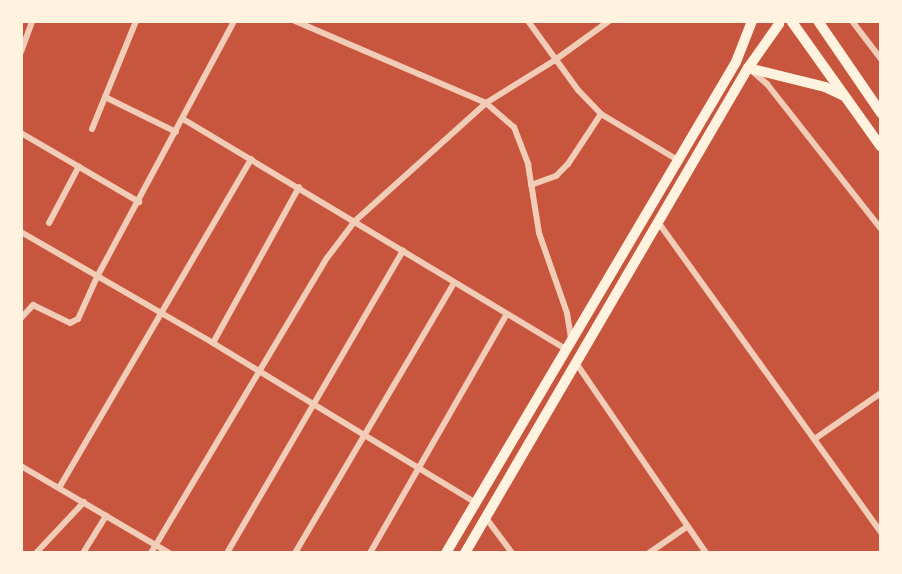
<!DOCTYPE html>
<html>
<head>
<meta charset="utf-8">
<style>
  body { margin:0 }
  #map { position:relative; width:902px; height:574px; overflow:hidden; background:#c8553d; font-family:"Times New Roman",serif }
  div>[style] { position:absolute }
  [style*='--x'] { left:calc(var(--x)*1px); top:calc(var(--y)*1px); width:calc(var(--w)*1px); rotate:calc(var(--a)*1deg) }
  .minor>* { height:6px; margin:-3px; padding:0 3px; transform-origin:3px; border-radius:3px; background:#f1ccb7 }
  .primary>* { height:10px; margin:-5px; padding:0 5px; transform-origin:5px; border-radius:5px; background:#fff3e0 }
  span { translate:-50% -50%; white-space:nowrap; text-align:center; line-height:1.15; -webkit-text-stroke:7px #fff3e0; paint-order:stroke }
  .frame { position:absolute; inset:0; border:23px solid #fff3e0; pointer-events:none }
</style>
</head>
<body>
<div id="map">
  <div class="minor">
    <div style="--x:295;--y:21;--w:208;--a:23.2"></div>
    <div style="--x:486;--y:103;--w:37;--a:41"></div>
    <div style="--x:514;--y:127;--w:40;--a:69"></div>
    <div style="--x:528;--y:164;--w:70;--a:80.9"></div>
    <div style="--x:539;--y:233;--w:85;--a:70.7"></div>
    <div style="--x:567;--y:313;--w:25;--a:81"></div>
    <div style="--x:528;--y:21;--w:85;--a:54.1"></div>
    <div style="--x:578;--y:90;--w:33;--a:46"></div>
    <div style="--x:601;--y:114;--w:90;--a:30.9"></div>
    <div style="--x:852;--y:21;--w:48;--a:52.7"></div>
    <div style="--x:21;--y:52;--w:33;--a:-70"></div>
    <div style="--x:752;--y:71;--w:20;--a:41"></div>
    <div style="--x:767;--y:84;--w:184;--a:51.8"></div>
    <div style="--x:105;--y:97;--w:79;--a:26.2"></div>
    <div style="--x:183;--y:119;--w:447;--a:31"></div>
    <div style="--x:92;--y:129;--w:117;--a:-67.8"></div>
    <div style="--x:21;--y:133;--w:137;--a:30.3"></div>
    <div style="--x:531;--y:185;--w:27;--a:-20"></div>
    <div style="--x:556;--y:176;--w:17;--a:-45"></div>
    <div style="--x:568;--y:164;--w:60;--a:-56.6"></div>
    <div style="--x:658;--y:222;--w:382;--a:54.3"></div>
    <div style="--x:49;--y:223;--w:64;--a:-62.2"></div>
    <div style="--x:21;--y:232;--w:222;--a:30"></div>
    <div style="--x:213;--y:343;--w:308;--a:31.3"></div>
    <div style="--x:21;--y:318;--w:18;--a:-47"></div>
    <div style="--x:33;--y:305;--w:41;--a:25.9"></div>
    <div style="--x:70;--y:323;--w:9;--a:-27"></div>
    <div style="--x:78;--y:319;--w:48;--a:-65.6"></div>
    <div style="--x:98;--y:275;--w:288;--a:-61.8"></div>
    <div style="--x:213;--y:343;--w:178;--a:-61.1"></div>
    <div style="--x:576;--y:363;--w:230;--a:55.6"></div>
    <div style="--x:816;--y:438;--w:79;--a:-34.7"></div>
    <div style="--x:21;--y:466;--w:172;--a:30.4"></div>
    <div style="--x:59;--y:488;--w:381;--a:-59.7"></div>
    <div style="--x:486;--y:518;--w:44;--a:53.4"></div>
    <div style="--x:36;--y:553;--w:70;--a:-46.7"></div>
    <div style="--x:83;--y:553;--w:44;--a:-58.1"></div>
    <div style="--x:151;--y:553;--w:344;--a:-59.2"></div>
    <div style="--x:327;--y:258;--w:46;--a:-52.9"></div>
    <div style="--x:355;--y:221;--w:176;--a:-42"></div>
    <div style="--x:486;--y:103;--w:81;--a:-31.9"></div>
    <div style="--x:555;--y:60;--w:67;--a:-35.8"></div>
    <div style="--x:227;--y:553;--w:350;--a:-59.8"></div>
    <div style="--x:295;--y:553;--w:313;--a:-59.5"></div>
    <div style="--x:370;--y:553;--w:275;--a:-60.2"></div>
    <div style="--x:649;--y:553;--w:47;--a:-34.7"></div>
  </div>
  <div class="primary">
    <div style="--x:818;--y:21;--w:112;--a:55.6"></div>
    <div style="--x:792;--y:22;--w:153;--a:54.5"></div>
    <div style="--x:748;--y:68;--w:79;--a:13.9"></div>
    <div style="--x:825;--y:87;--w:21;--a:25"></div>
    <div style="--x:446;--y:553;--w:570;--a:-59.43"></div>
    <div style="--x:736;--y:62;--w:44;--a:-68.7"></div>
    <div style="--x:465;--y:553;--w:562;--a:-59.74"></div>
    <div style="--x:748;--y:68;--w:54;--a:-54.8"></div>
  </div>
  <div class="frame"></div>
</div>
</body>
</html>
